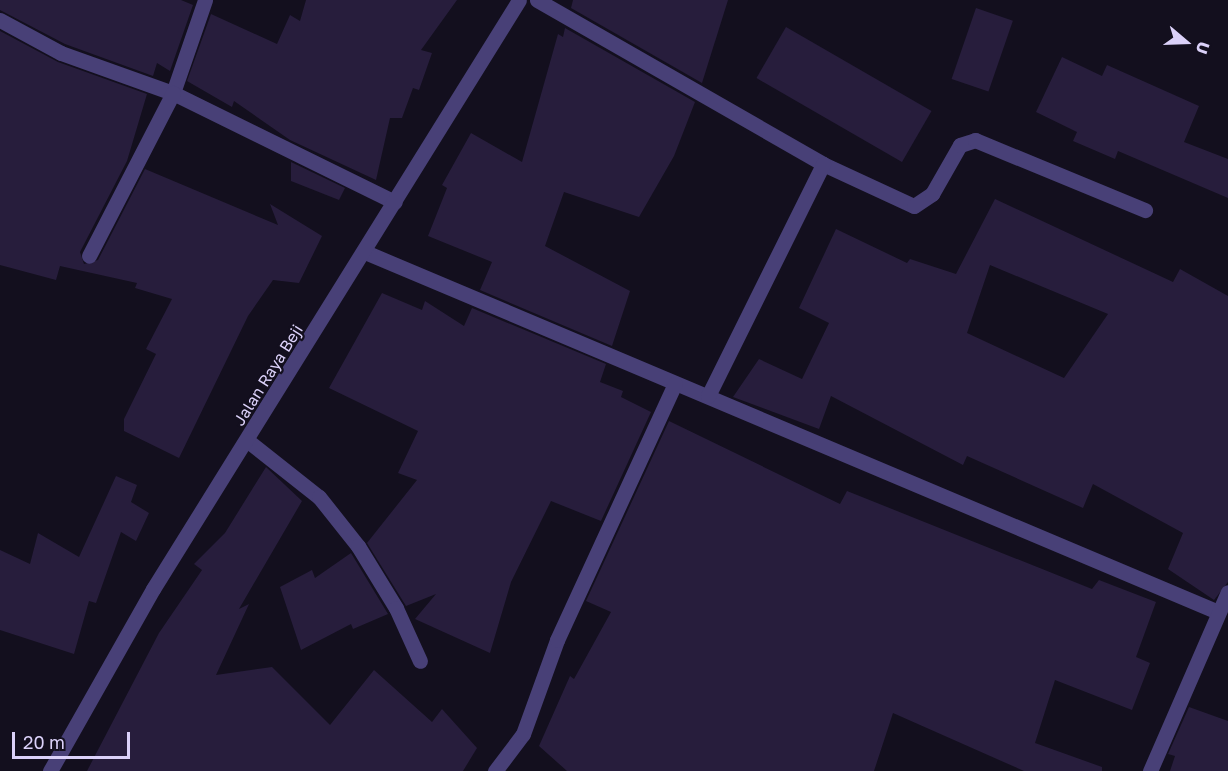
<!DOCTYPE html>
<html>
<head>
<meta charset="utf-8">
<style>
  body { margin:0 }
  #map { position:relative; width:1228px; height:771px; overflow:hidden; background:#130f1e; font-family:"Golos Text",sans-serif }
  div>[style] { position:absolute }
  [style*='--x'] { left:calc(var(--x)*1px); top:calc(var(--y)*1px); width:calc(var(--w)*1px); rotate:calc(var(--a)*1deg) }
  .building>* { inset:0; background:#271d3c; transform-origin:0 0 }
  .minor>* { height:15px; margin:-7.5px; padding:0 7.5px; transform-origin:7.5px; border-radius:7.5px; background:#484077 }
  span { translate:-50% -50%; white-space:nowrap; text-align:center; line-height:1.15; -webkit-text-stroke:4.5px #130f1e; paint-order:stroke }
  .street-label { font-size:16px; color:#dbd1f9 }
  .north { position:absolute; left:1156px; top:12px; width:60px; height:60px; -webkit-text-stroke:4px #130f1e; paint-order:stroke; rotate:109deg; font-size:16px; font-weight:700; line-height:24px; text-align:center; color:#dbd1f9 }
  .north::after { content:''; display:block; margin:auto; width:21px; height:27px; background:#dbd1f9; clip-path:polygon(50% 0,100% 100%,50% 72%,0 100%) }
  .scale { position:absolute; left:12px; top:732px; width:118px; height:27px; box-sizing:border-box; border:3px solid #dbd1f9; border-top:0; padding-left:8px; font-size:18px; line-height:21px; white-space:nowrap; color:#dbd1f9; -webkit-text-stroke:4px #130f1e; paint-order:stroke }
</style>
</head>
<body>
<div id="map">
  <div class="building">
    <div style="clip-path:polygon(0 0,181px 0,193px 5px,170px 71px,157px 63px,153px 76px,65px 44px,0 10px)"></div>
    <div style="clip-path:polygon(306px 0,457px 0,421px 50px,432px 53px,419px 90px,413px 88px,402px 118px,390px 118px,376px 180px,290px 140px,234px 101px,232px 107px,187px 81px,211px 14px,277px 44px,290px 15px,300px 21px)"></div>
    <div style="clip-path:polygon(573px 0,728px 0,702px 83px,571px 8px)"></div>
    <div style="left:976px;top:8px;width:39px;height:75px;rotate:19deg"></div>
    <div style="left:786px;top:27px;width:168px;height:59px;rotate:30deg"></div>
    <div style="clip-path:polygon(565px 28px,695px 102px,674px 156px,639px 217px,564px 192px,545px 246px,630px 291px,612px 346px,480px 290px,492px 262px,428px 236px,447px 188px,442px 185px,471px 133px,522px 162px,558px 34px,563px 37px)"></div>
    <div style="clip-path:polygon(0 31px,58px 62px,147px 94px,127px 161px,80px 252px,84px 264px,98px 260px,145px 169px,278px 225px,270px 204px,322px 236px,299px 283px,273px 280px,248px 316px,179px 458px,124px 431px,124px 419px,156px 354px,146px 349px,172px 299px,135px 288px,137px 283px,60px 266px,56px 280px,0 265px)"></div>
    <div style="clip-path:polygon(1062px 57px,1102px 76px,1107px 65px,1199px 106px,1184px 142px,1228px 159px,1228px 198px,1118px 151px,1115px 159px,1073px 141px,1077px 132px,1036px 112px)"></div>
    <div style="clip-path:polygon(291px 162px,345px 188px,339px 200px,291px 181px)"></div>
    <div style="clip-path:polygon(evenodd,995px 199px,1173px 282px,1180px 269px,1228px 296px,1228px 582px,1214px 600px,1168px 569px,1183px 533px,1093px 484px,1083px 508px,967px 456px,963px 465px,831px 396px,819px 429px,733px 397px,759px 359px,802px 379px,829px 323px,799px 308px,836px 229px,907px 263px,910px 259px,956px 274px,995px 199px,990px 265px,1108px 314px,1064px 378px,967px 333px,990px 265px)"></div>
    <div style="clip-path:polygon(382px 293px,422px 310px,425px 301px,464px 326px,472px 308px,606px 364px,600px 382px,623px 391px,621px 397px,651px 412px,601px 521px,551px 501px,511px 582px,490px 653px,415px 619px,436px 594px,406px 606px,367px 543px,417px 480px,398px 473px,418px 431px,329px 388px)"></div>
    <div style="clip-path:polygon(669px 421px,840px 504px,847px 491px,1092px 589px,1099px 580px,1156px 602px,1136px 657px,1150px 663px,1132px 710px,1055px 680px,1035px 743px,1102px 767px,1102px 771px,1024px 771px,893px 713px,874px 771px,567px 771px,539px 746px,570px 676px,574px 679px,611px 612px,586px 601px)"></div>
    <div style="clip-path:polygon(266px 467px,302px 501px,239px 609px,249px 604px,216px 675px,272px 667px,330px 725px,374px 670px,432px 722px,442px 709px,477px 748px,463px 771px,87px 771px,159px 633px,202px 570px,194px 564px,225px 533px)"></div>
    <div style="clip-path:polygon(116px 476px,137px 485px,131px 502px,149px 513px,136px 541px,121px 532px,96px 603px,89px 601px,74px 654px,0 630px,0 550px,30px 564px,38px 533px,79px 557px)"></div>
    <div style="clip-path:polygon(351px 553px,388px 614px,353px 629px,351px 624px,301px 650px,280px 587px,312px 570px,315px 578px)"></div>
    <div style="clip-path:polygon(1189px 707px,1228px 721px,1228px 771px,1170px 771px,1175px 756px,1168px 754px)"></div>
  </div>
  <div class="minor">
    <div style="--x:205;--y:0;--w:98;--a:109"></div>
    <div style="--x:173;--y:93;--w:247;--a:26.2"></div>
    <div style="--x:537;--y:0;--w:330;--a:29.8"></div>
    <div style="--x:823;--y:164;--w:100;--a:24.8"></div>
    <div style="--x:914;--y:206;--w:22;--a:-34"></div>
    <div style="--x:932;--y:194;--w:56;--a:-60.3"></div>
    <div style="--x:960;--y:145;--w:16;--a:-18"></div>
    <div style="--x:975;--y:140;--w:184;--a:22.4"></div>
    <div style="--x:0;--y:20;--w:69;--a:28.4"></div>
    <div style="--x:61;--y:53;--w:119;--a:19.7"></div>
    <div style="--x:173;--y:93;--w:183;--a:117.3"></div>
    <div style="--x:365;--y:252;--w:926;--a:22.88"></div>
    <div style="--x:708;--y:396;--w:259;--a:-63.6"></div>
    <div style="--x:248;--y:441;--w:90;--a:38.3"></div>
    <div style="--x:319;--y:497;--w:63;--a:51.5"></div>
    <div style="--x:358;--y:546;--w:73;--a:58.5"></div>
    <div style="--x:396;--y:608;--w:58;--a:65.6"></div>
    <div style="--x:50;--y:771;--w:209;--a:-60.5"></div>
    <div style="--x:153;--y:589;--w:693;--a:-58.14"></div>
    <div style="--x:495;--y:771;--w:46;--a:-52.9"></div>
    <div style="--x:523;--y:734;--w:100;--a:-70.1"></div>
    <div style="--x:557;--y:640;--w:282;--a:-65.3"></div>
    <div style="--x:1150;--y:771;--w:195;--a:-66.5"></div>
  </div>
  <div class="street-label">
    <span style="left:268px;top:375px;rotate:-58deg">Jalan Raya Beji</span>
  </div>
  <div class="north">U</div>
  <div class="scale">20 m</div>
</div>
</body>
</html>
